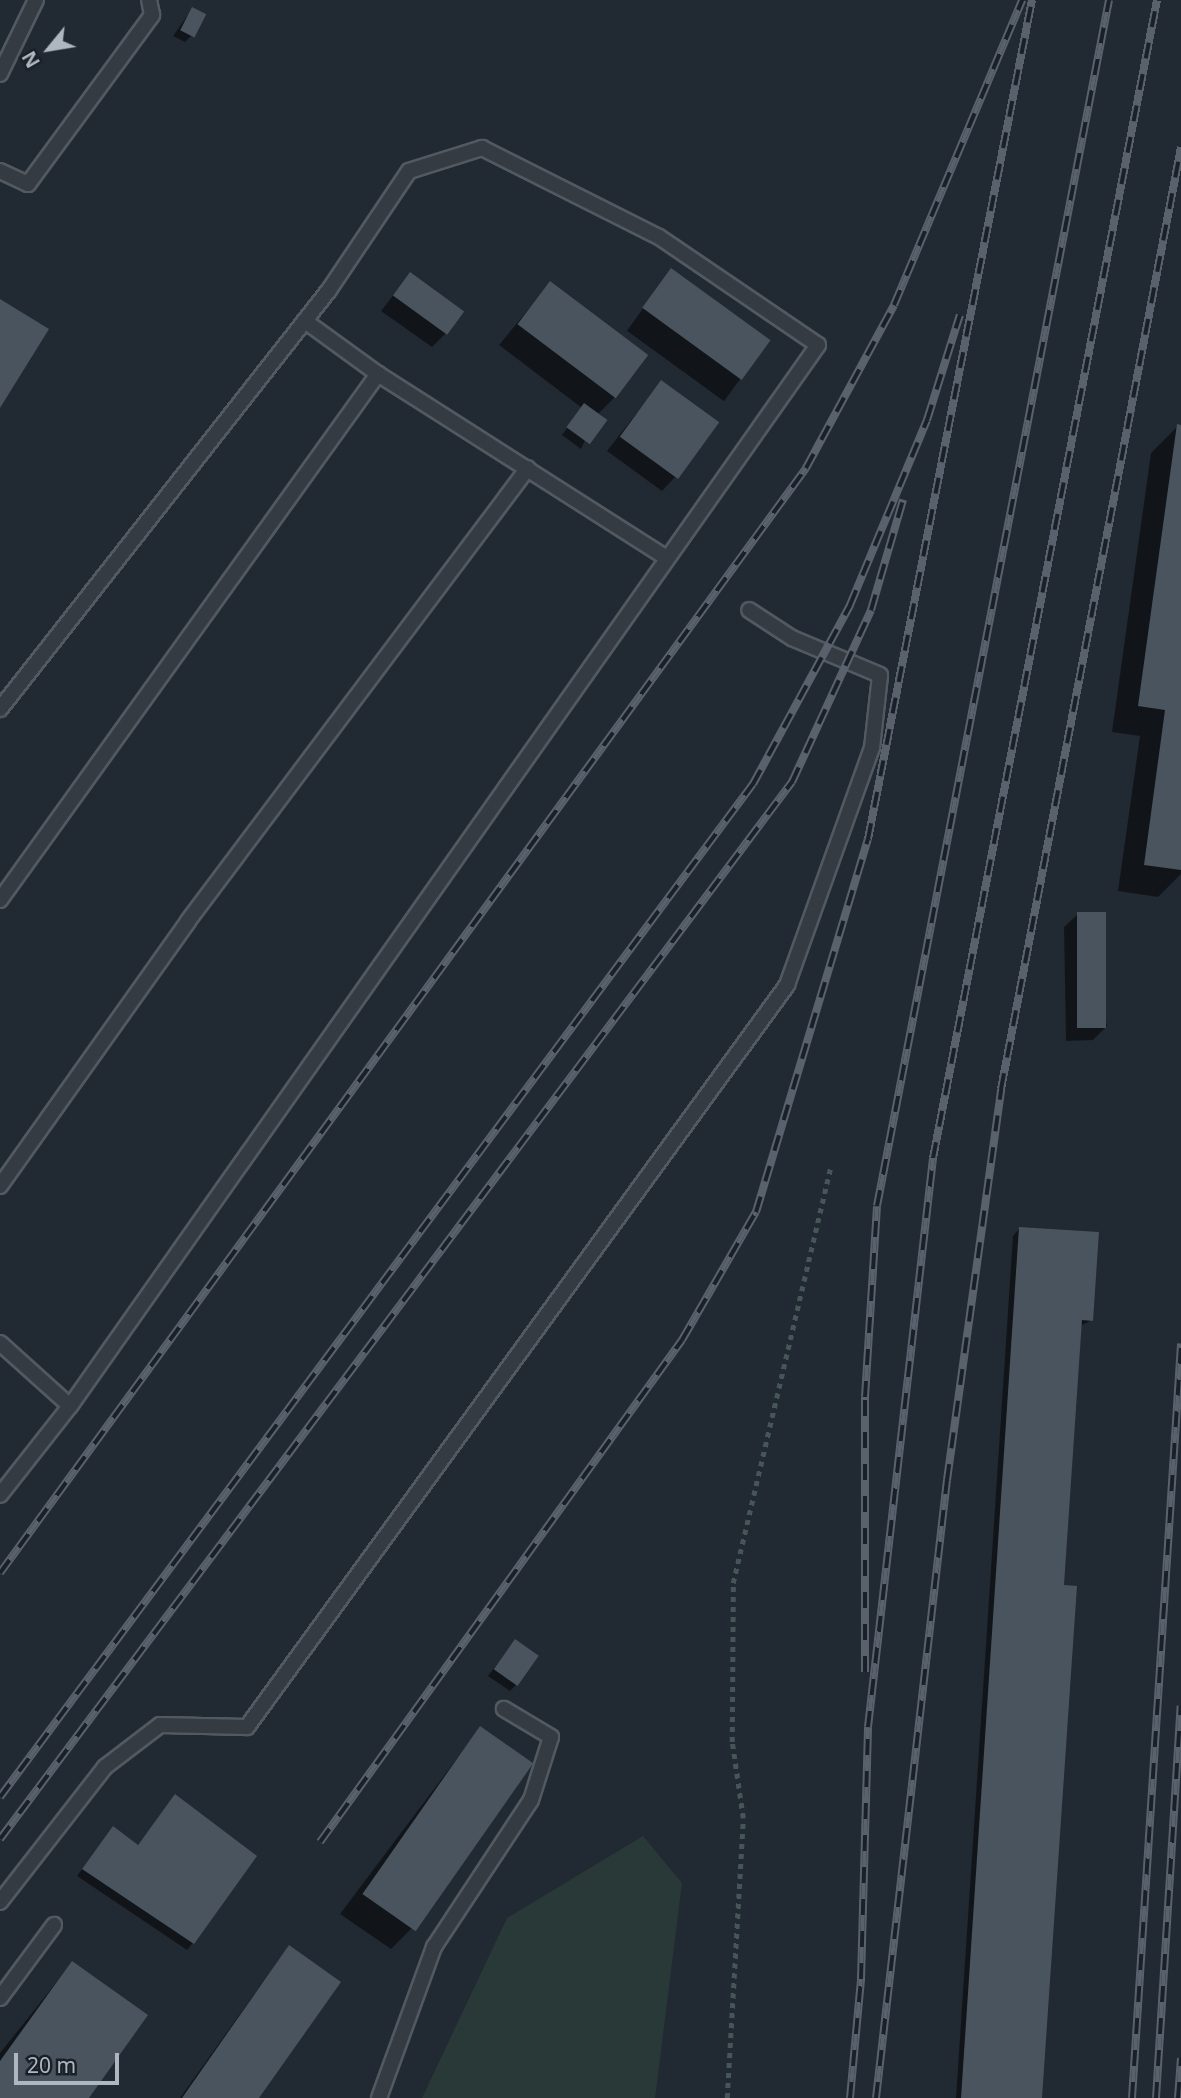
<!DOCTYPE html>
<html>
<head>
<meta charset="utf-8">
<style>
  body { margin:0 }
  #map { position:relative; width:1181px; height:2098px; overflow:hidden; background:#212932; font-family:"Noto Sans",sans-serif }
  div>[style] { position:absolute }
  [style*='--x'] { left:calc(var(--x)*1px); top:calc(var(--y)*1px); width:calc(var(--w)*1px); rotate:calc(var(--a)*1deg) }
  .green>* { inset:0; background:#293938 }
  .shadow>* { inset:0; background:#0007; transform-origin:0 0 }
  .building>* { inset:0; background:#4a545e; transform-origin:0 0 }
  .path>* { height:4.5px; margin-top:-2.25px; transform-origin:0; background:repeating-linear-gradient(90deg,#465658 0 5px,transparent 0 10px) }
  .roads { filter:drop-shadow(2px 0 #525961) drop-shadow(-2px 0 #525961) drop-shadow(0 2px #525961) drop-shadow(0 -2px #525961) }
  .lane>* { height:14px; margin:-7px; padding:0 7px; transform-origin:7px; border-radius:7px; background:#343b43 }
  .rail>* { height:8px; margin-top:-4px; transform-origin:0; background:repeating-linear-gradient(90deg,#1a2028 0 16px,#59616c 0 32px); box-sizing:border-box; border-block:2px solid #59616c }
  span { translate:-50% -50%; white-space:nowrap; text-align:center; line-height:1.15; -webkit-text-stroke:6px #1a2028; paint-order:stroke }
  .north { position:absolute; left:14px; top:14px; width:70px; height:70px; -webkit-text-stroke:5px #1a2028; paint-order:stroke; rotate:240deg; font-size:19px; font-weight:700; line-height:28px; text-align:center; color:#aeb6c0 }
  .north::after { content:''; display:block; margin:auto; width:24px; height:32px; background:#aeb6c0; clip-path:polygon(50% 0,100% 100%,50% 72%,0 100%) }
  .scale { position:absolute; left:14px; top:2053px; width:105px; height:32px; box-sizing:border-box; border:4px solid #aeb6c0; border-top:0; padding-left:9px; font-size:21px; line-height:24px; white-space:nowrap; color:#aeb6c0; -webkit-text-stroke:5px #1a2028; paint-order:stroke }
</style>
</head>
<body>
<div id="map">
  <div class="green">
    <div style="clip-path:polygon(643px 1836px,682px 1883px,655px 2098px,422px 2098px,507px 1918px)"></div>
  </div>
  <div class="shadow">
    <div style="clip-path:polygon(192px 9px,191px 36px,185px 42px,173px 36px)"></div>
    <div style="left:671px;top:270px;width:120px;height:75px;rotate:36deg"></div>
    <div style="clip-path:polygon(410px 274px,446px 333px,432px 347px,381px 311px)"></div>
    <div style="clip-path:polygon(550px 283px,615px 397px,597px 415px,581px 449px,562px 435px,582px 408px,499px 345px)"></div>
    <div style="clip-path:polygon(661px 382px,675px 477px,662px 491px,607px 451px)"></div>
    <div style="clip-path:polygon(1178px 426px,1181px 874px,1158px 897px,1118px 891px,1140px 736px,1112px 732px,1151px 453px)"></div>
    <div style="clip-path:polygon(1078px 914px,1107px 1026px,1093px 1040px,1066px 1041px,1064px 927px)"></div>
    <div style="clip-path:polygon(1019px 1229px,1092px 1320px,1080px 1326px,1062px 1587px,1041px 2098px,956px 2098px,1013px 1236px)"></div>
    <div style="clip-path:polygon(515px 1641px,516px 1685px,510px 1691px,488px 1676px)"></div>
    <div style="clip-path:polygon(480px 1728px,411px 1929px,391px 1949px,340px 1914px)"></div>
    <div style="clip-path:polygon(175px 1796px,193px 1943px,187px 1950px,77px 1876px,107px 1835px,137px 1846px)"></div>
    <div style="clip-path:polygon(283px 1954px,258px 2098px,180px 2098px)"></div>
    <div style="clip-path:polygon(72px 1963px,88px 2098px,0 2098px,0 2053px)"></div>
  </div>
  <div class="building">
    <div style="left:192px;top:7px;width:16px;height:26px;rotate:27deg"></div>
    <div style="left:671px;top:268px;width:123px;height:49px;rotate:36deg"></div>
    <div style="left:410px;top:272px;width:67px;height:29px;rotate:36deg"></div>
    <div style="left:550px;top:281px;width:123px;height:54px;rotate:37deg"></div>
    <div style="clip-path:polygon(0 299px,49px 329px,0 408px)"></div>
    <div style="left:661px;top:380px;width:72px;height:70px;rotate:36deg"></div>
    <div style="left:584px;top:403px;width:29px;height:30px;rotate:36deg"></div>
    <div style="clip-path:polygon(1177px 424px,1181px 425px,1181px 870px,1144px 865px,1165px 710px,1138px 706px)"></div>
    <div style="left:1077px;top:912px;width:29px;height:116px"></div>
    <div style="clip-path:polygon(1019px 1227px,1099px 1232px,1093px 1321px,1082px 1320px,1064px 1585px,1077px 1586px,1042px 2098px,961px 2098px)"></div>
    <div style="left:515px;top:1639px;width:29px;height:37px;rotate:35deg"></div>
    <div style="left:480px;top:1726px;width:65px;height:205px;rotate:35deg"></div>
    <div style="clip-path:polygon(175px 1794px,257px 1856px,194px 1944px,82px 1869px,113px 1826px,138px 1845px)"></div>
    <div style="clip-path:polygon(289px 1945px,341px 1982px,259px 2098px,182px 2098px)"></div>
    <div style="clip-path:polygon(72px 1961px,148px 2015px,89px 2098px,0 2098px,0 2061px)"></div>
  </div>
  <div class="path">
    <div style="--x:727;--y:2098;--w:280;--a:-86.7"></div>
    <div style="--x:743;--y:1818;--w:77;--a:-98.2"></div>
    <div style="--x:732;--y:1742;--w:159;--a:-89.6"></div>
    <div style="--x:733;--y:1583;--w:428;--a:-76.8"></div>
  </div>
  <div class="roads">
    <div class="lane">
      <div style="--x:0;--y:74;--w:82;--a:-64.1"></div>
      <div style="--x:0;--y:171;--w:31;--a:25"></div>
      <div style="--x:28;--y:184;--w:210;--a:-53.7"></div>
      <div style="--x:152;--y:15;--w:15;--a:-101"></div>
      <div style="--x:305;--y:321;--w:90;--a:36"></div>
      <div style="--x:0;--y:709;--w:533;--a:-51.86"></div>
      <div style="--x:329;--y:290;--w:143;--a:-56.1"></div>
      <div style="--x:409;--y:171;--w:77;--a:-17.5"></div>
      <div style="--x:482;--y:148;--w:198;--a:26.7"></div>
      <div style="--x:659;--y:237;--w:192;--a:34.2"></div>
      <div style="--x:818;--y:345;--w:1298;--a:125.18"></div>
      <div style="--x:70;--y:1406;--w:113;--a:128.2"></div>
      <div style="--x:0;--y:900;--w:648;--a:-54.3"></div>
      <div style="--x:378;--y:374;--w:343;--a:32.5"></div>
      <div style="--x:0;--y:1186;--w:325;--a:-54.6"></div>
      <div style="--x:188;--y:921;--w:566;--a:-53.11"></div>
      <div style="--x:0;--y:1343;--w:94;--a:42"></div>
      <div style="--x:0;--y:1902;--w:171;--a:-52.1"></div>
      <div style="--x:105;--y:1767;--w:69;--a:-37.4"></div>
      <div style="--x:160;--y:1725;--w:87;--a:1.3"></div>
      <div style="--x:247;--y:1727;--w:918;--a:-53.95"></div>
      <div style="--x:787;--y:985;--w:252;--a:-70.3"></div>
      <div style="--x:872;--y:748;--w:73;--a:-83.7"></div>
      <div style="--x:880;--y:675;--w:95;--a:-157.2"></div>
      <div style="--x:792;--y:638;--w:51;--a:-146.9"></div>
      <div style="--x:0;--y:1998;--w:91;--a:-53.5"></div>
      <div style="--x:379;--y:2098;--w:161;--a:-70"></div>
      <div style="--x:434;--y:1947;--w:176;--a:-56.6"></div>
      <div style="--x:531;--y:1800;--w:66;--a:-72.4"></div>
      <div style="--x:551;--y:1737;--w:55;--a:-149.2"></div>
    </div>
  </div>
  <div class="rail">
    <div style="--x:0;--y:1573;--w:1368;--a:-53.89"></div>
    <div style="--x:806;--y:468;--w:185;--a:-61.6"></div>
    <div style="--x:894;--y:305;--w:331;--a:-67.2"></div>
    <div style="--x:865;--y:1672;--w:275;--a:-90"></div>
    <div style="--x:865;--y:1397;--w:191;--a:-86.4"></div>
    <div style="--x:877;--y:1206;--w:1228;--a:-79.11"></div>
    <div style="--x:0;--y:1797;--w:1262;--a:-53.38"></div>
    <div style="--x:753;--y:784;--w:204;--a:-61.5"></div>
    <div style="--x:850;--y:605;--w:200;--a:-67.4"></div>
    <div style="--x:927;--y:420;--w:110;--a:-72.6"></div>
    <div style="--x:0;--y:1839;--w:1321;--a:-53.16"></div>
    <div style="--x:792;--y:782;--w:189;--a:-65.3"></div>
    <div style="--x:871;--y:610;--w:115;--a:-73.8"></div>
    <div style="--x:320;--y:1842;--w:619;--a:-54.2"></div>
    <div style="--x:682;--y:1340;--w:148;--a:-60"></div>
    <div style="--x:756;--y:1212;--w:389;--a:-73.3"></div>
    <div style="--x:868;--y:839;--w:855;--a:-78.94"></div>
    <div style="--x:850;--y:2098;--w:120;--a:-84.7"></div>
    <div style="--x:861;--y:1979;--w:252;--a:-88.4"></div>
    <div style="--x:868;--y:1727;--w:573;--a:-83.48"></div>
    <div style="--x:933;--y:1158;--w:1179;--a:-79.05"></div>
    <div style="--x:876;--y:2098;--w:622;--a:-83.45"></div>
    <div style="--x:947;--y:1480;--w:395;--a:-82.1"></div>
    <div style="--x:1001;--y:1089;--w:959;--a:-79.18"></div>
    <div style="--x:1132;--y:2098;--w:756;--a:-86.28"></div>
    <div style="--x:1156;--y:2098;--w:393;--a:-86.4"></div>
    <div style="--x:1178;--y:2098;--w:40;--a:-85.7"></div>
  </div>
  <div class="north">N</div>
  <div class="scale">20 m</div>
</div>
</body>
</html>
